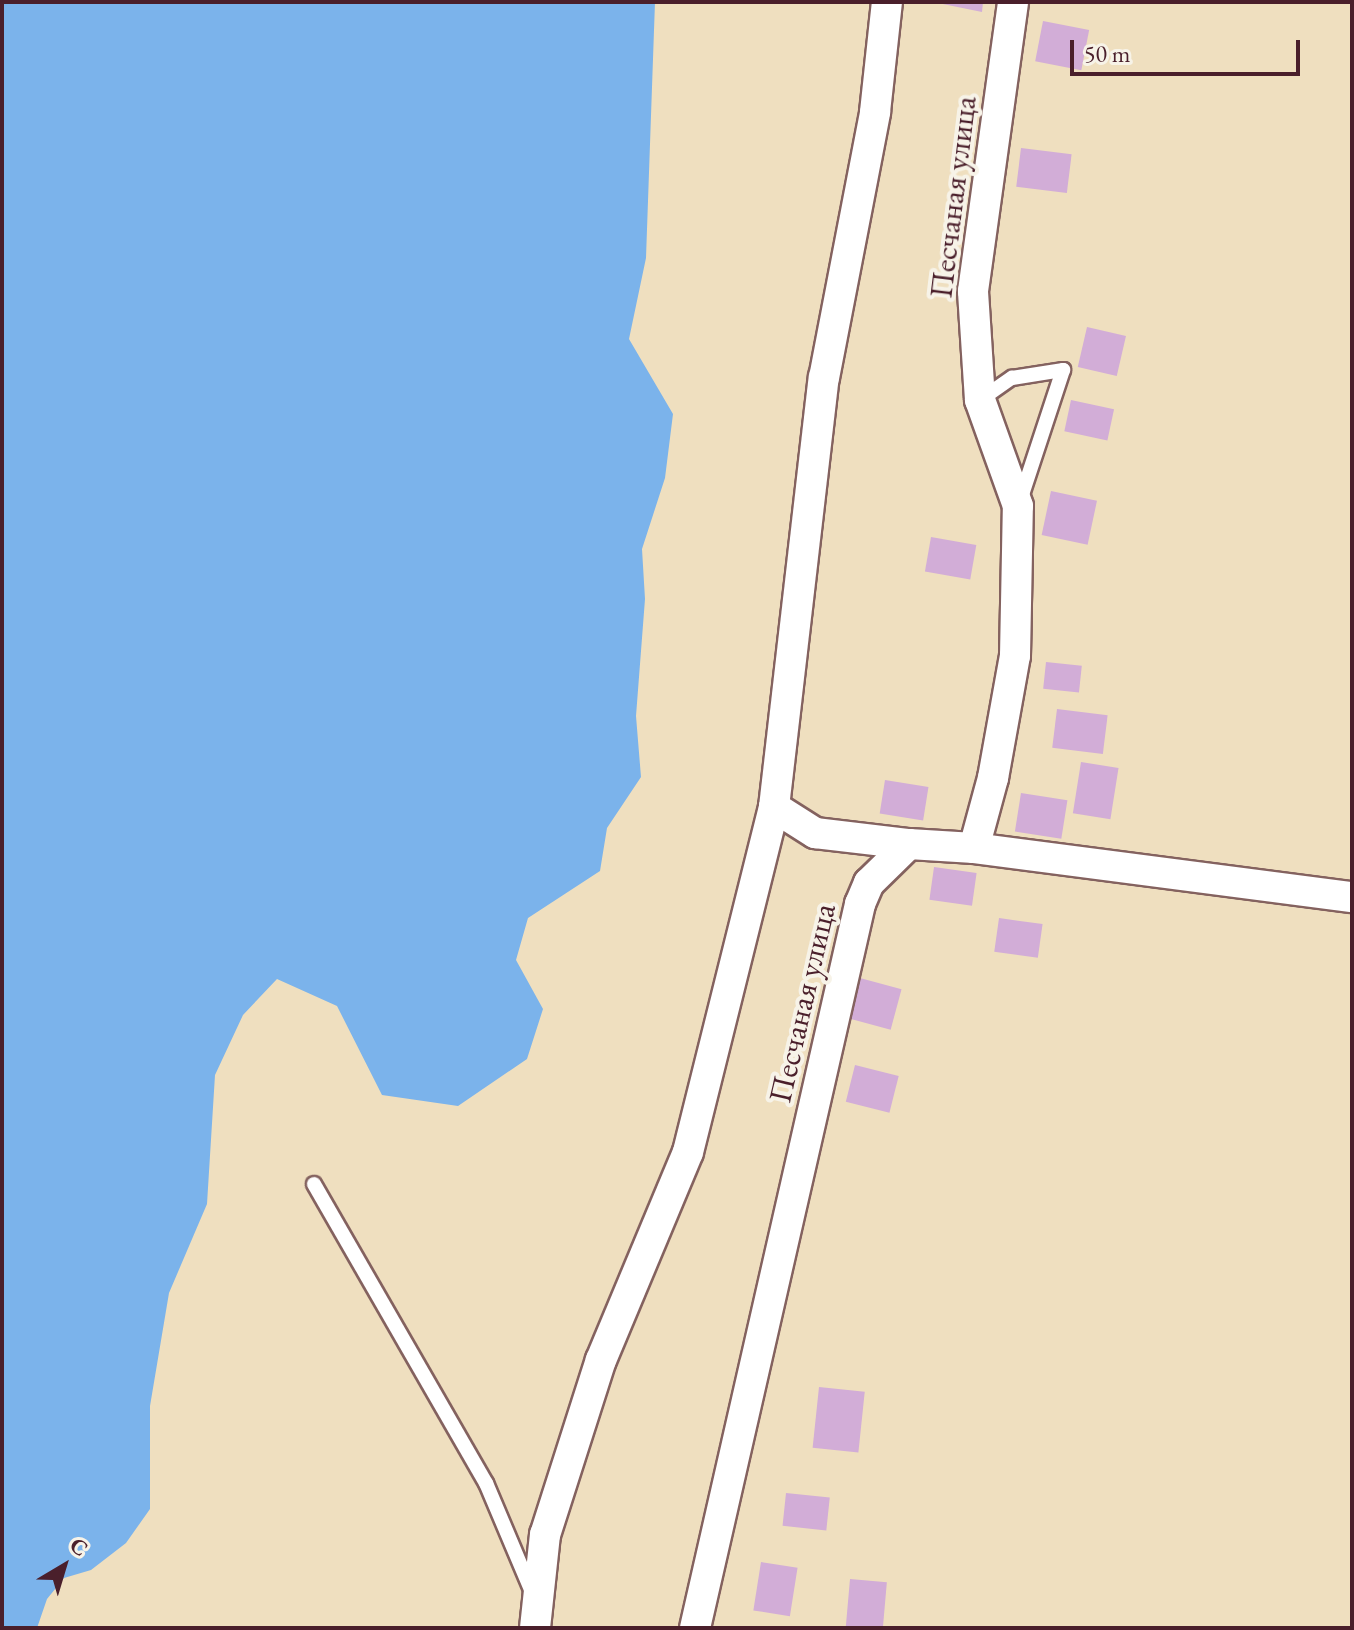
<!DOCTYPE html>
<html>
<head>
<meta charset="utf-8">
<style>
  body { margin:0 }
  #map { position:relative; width:1354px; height:1630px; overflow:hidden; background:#efdfbf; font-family:"EB Garamond",serif }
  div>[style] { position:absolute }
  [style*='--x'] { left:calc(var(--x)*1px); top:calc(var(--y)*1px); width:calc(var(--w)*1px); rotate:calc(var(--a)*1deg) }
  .water>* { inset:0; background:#7bb3eb }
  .building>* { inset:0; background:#d2add7; transform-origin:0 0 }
  .roads { filter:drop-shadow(2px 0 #84625f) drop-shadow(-2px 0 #84625f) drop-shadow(0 2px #84625f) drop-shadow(0 -2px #84625f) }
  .service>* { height:14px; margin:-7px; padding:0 7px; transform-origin:7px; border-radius:7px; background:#fff }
  .minor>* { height:30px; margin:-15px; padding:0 15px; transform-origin:15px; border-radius:15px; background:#fff }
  span { translate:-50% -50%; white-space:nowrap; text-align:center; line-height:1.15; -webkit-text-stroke:8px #f7f3e8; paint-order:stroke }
  .street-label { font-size:32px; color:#4a1f2b }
  .frame { position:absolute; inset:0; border:4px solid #4a1f2b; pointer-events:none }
  .north { position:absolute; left:24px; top:1526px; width:80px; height:80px; -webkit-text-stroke:6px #f7f3e8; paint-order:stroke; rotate:38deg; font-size:22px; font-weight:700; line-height:32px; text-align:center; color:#4a1f2b }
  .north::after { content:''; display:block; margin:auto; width:28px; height:36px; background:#4a1f2b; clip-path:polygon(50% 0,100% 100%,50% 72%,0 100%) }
  .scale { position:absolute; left:1070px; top:40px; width:230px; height:36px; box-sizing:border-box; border:4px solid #4a1f2b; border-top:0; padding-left:10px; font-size:24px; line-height:28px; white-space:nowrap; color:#4a1f2b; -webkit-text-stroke:6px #f7f3e8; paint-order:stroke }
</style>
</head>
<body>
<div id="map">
  <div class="water">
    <div style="clip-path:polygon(2px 2px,655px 2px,646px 258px,629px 339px,673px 414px,665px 478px,642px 549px,645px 599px,636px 716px,641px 777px,607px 828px,600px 871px,528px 918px,516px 960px,543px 1009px,527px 1059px,458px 1106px,382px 1095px,337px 1006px,277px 979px,243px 1015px,215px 1075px,207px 1204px,169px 1293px,150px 1406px,150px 1509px,126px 1543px,91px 1570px,64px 1578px,47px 1599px,37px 1628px,2px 1628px)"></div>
  </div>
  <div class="building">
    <div style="clip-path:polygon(933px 2px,983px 2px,982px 12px)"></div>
    <div style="left:1043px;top:21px;width:47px;height:41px;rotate:11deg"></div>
    <div style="left:1021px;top:148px;width:51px;height:39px;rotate:7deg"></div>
    <div style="left:1087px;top:327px;width:40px;height:41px;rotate:13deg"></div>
    <div style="left:1071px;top:400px;width:44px;height:32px;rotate:12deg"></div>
    <div style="left:1051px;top:491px;width:47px;height:45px;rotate:12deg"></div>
    <div style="left:931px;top:537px;width:46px;height:35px;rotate:10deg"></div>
    <div style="left:1046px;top:662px;width:36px;height:27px;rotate:6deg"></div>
    <div style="left:1057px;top:709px;width:51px;height:39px;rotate:7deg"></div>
    <div style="left:1081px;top:762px;width:38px;height:52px;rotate:9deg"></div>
    <div style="left:885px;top:780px;width:44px;height:34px;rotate:9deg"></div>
    <div style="left:1021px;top:793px;width:47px;height:39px;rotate:9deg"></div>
    <div style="left:934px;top:867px;width:43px;height:33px;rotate:8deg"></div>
    <div style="left:999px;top:918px;width:44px;height:34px;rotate:8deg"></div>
    <div style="left:860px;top:978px;width:43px;height:42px;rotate:15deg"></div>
    <div style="left:855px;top:1065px;width:45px;height:38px;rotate:14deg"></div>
    <div style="left:819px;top:1387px;width:46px;height:61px;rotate:6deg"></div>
    <div style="left:786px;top:1493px;width:44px;height:33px;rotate:6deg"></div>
    <div style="left:761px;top:1562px;width:37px;height:49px;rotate:9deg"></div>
    <div style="left:850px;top:1579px;width:37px;height:49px;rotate:5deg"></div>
  </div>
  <div class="roads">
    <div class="service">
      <div style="--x:980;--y:400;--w:39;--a:-35"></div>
      <div style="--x:1012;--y:378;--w:52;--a:-8.9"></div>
      <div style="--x:1063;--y:370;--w:135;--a:108.2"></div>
      <div style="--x:314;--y:1184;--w:345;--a:60.1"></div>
      <div style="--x:486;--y:1483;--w:118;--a:67.1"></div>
    </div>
    <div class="minor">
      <div style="--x:774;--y:807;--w:49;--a:32.4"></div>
      <div style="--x:815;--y:833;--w:95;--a:6.7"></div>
      <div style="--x:974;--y:848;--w:381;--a:7.4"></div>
      <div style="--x:535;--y:1628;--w:94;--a:-83.9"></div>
      <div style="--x:545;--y:1535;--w:184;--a:-72.3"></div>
      <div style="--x:601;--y:1360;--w:225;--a:-67.3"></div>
      <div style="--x:688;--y:1152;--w:356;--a:-76"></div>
      <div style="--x:774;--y:807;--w:432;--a:-83.4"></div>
      <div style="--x:824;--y:378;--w:271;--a:-79.1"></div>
      <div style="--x:875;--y:112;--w:111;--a:-83.8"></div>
      <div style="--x:695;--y:1628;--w:743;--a:-77.16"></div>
      <div style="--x:860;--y:904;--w:23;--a:-67"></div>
      <div style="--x:869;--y:883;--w:56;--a:-44.3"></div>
      <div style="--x:909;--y:844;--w:65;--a:3.5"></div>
      <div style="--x:974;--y:848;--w:73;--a:-74.8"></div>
      <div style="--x:993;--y:778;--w:124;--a:-79.8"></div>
      <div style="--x:1015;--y:656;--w:150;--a:-88.9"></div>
      <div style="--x:1018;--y:506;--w:113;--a:-109.7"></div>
      <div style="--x:980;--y:400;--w:109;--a:-93.7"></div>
      <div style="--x:973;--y:291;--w:292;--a:-82.1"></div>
    </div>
  </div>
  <div class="street-label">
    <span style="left:953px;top:197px;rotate:-83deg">Песчаная улица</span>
    <span style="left:802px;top:1003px;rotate:-77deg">Песчаная улица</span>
  </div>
  <div class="frame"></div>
  <div class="north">С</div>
  <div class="scale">50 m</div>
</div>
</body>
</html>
